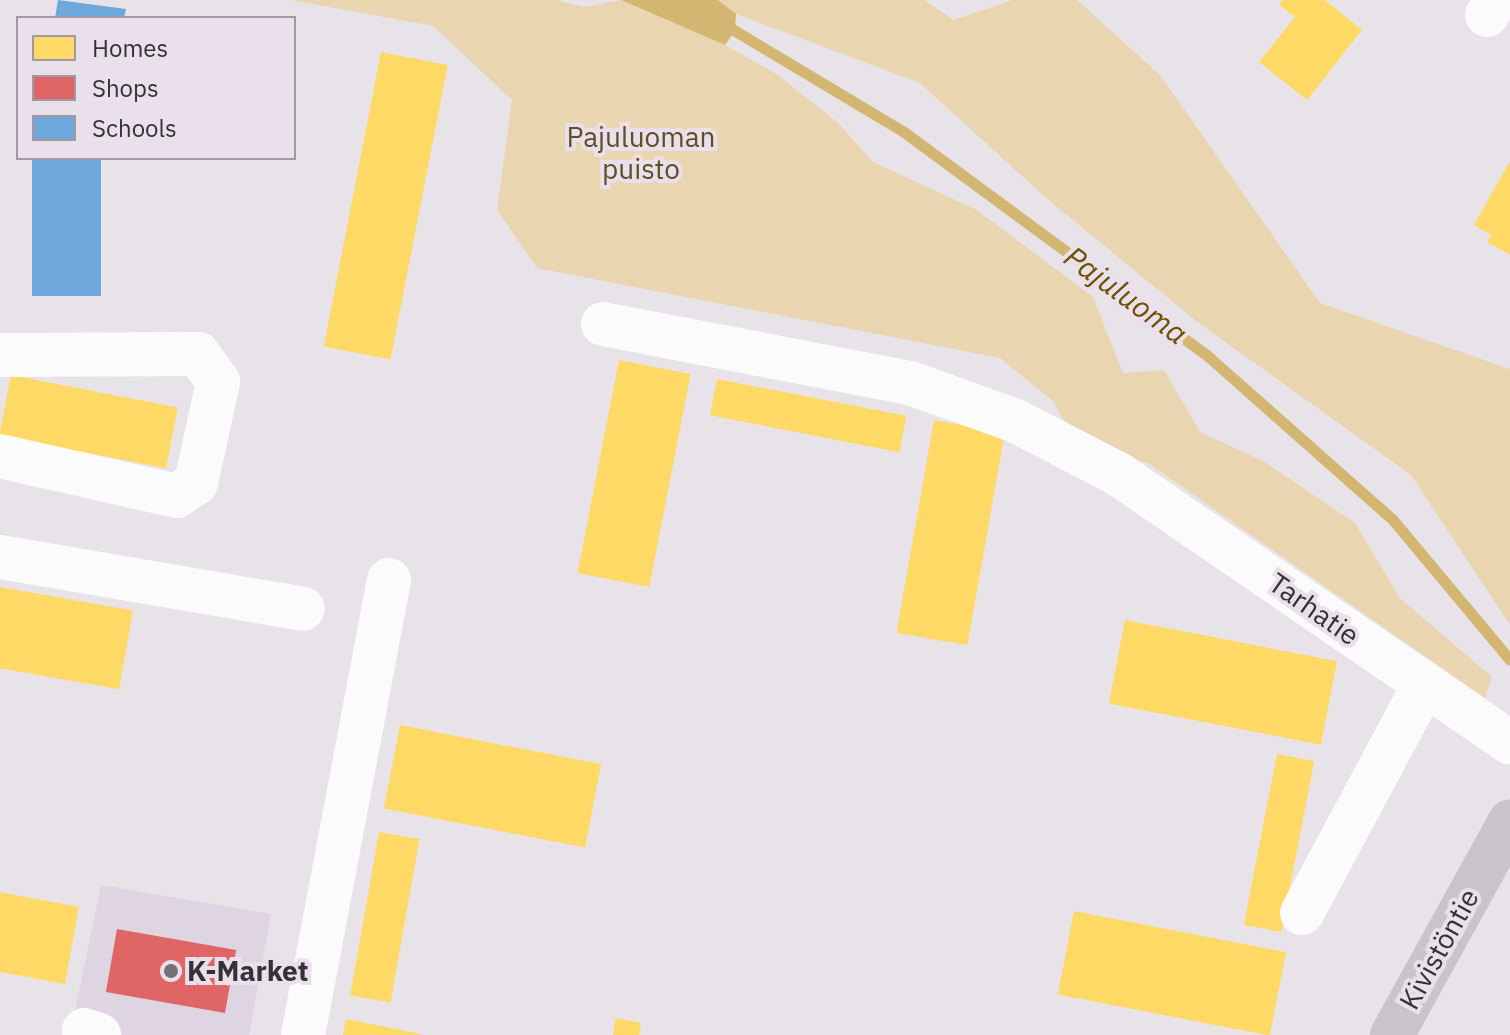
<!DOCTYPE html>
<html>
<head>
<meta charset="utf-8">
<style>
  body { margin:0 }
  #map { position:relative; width:1510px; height:1035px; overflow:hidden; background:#e8e3e9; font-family:"IBM Plex Sans",sans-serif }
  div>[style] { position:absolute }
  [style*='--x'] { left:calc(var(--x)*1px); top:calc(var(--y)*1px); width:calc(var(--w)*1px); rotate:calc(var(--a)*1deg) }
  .built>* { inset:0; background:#dfd4e1 }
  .green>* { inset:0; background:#e9d6b1 }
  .water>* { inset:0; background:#d2b671 }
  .homes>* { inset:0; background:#ffd966; transform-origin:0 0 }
  .shops>* { inset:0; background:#e06666; transform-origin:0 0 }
  .schools>* { inset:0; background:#6fa8dc; transform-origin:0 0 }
  .stream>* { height:11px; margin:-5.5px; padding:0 5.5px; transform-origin:5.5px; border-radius:5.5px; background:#d2b671 }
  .minor>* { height:44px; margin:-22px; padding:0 22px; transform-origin:22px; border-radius:22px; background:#fcfbfc }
  .major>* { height:44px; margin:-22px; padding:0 22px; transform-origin:22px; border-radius:22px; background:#c9c3ca }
  .dots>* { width:22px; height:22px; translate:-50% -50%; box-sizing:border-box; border:4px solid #eae0ec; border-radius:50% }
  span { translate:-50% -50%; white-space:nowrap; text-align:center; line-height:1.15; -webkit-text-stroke:8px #eae0ec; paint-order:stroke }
  .park-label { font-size:28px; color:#5f4f26 }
  .street-label { font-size:28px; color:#353136 }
  .poi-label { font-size:28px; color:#353136; font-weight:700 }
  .left { translate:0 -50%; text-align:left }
  .water-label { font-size:30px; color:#6b5100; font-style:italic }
  .legend { position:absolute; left:16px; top:16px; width:280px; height:144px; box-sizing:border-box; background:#eae0ec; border:2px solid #a29aa3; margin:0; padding:10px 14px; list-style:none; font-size:24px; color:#353136 }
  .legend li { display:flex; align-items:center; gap:16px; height:40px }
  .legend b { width:40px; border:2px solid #a29aa3 }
</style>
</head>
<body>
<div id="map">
  <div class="built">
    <div style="clip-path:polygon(101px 885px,271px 914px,249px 1035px,70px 1035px)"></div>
  </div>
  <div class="green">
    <div style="clip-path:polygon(291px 0,556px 0,584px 7px,621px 0,725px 45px,778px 75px,837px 122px,873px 162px,975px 209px,1093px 297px,1123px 373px,1164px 370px,1200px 432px,1263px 461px,1355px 523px,1400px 598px,1492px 677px,1485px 698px,1148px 463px,1076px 443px,1053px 401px,1000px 358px,537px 268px,497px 210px,512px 100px,433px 26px)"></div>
    <div style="clip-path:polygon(718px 0,925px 0,953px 20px,1012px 0,1077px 0,1160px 75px,1320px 303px,1510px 369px,1510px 625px,1411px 475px,1196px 321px,1045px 197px,920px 83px,736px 14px)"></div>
  </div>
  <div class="water">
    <div style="clip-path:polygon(621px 0,718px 0,736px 14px,735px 31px,725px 45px)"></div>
  </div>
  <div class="homes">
    <div style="clip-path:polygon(1283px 0,1325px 0,1362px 30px,1307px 100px,1259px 62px,1295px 17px,1279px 5px)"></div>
    <div style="left:381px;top:52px;width:68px;height:300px;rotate:11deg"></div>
    <div style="clip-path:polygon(1510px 161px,1510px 255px,1487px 242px,1491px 235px,1474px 225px)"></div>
    <div style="left:619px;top:360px;width:73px;height:217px;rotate:11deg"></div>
    <div style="left:11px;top:375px;width:170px;height:62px;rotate:11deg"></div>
    <div style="left:717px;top:379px;width:193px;height:37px;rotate:11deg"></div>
    <div style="left:934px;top:420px;width:72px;height:216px;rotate:10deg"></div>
    <div style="left:0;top:587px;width:135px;height:80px;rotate:10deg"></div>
    <div style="left:1125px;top:620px;width:216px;height:85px;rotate:11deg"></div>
    <div style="left:400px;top:725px;width:205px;height:85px;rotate:11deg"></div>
    <div style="left:1277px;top:754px;width:38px;height:174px;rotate:11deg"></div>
    <div style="left:379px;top:832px;width:41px;height:166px;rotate:10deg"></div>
    <div style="clip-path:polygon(0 892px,79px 907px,65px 984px,0 972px)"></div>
    <div style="left:1074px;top:911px;width:216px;height:85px;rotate:11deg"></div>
    <div style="clip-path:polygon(616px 1018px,641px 1023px,639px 1035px,613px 1035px)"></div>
    <div style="clip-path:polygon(346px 1019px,421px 1034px,421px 1035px,343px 1035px)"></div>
  </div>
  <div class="shops">
    <div style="left:117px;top:929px;width:121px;height:64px;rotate:10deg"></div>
  </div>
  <div class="schools">
    <div style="clip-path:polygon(58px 0,126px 9px,124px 18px,55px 18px)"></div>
    <div style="left:32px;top:158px;width:69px;height:138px"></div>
  </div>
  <div class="stream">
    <div style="--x:722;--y:23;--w:212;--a:30.9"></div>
    <div style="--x:904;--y:132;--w:380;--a:36.4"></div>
    <div style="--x:1210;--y:358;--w:244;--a:41.5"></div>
    <div style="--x:1393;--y:520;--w:182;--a:50.1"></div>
  </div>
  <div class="minor">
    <div style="--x:1487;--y:15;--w:17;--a:-59"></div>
    <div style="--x:603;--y:324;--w:313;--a:10.9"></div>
    <div style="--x:910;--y:383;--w:113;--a:19.7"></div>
    <div style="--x:1016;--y:421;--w:115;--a:27.5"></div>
    <div style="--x:1118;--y:474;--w:475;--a:34.4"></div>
    <div style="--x:0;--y:355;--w:198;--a:-0.3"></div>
    <div style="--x:198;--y:354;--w:34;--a:54"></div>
    <div style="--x:218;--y:382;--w:103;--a:102.3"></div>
    <div style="--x:196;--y:483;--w:23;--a:146"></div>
    <div style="--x:177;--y:496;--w:181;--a:-167.3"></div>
    <div style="--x:0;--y:557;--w:307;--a:9.7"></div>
    <div style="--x:1302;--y:913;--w:259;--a:-61.8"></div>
    <div style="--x:84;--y:1030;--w:16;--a:18"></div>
    <div style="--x:303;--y:1035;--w:463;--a:-79.3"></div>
  </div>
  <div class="major">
    <div style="--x:1392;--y:1035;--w:244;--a:-61.1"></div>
  </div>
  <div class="dots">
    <div style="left:171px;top:971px;background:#746f75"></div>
  </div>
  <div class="park-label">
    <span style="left:641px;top:153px">Pajuluoman<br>puisto</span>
  </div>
  <div class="street-label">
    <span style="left:1314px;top:609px;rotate:35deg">Tarhatie</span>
    <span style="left:1439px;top:949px;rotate:-61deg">Kivistöntie</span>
  </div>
  <div class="poi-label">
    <span class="left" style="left:187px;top:971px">K-Market</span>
  </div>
  <div class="water-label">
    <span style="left:1126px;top:295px;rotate:36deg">Pajuluoma</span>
  </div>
  <ul class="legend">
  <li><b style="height:22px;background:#ffd966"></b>Homes</li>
  <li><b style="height:22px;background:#e06666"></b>Shops</li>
  <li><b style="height:22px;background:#6fa8dc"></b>Schools</li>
  </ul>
</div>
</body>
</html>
